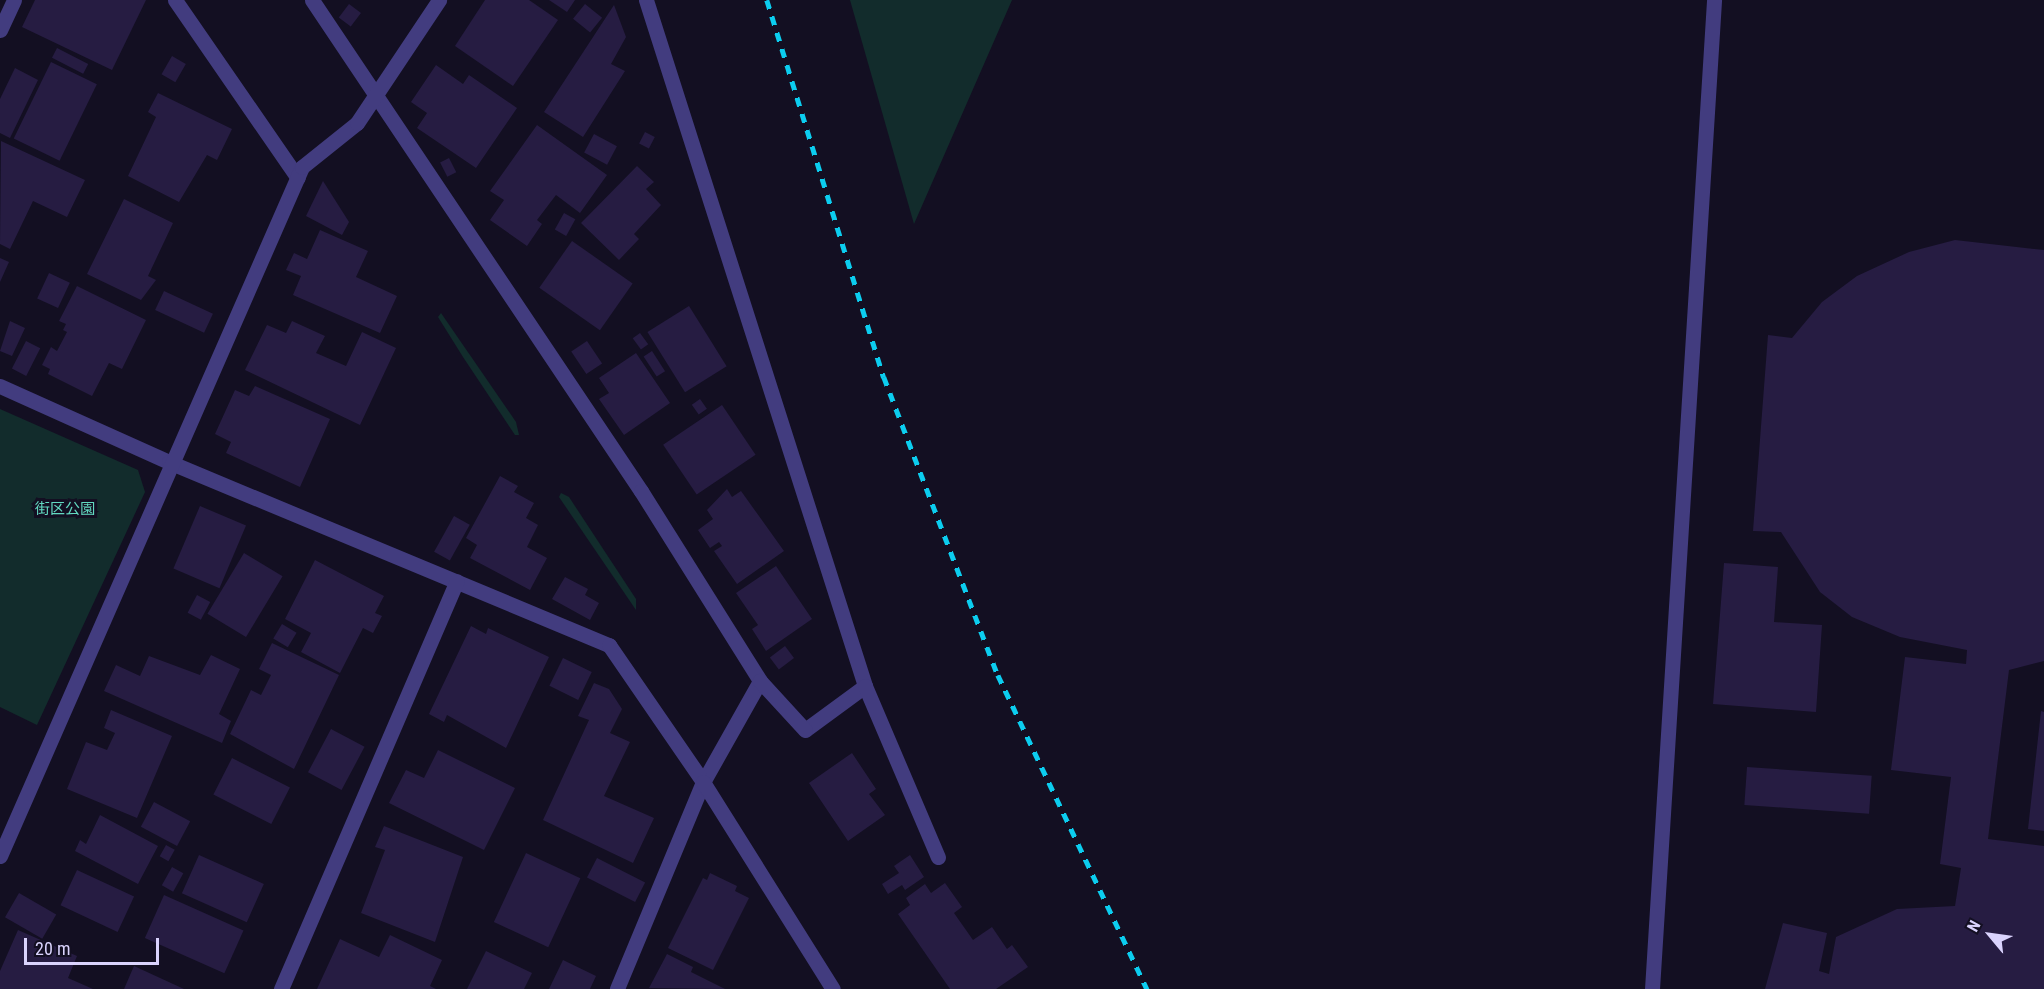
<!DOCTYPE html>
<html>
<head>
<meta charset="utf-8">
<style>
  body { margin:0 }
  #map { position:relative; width:2044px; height:989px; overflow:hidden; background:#130f22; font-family:"Roboto Condensed","Noto Sans JP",sans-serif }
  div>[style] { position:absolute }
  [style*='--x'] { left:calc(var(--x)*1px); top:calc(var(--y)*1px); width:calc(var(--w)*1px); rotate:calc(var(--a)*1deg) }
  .green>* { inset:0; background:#122c2c }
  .building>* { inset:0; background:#261c42; transform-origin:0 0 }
  .minor>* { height:15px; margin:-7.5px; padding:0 7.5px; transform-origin:7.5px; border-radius:7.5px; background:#423c7f }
  .rail>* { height:4.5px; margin-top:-2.25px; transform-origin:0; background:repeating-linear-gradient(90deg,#0ccdef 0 9px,transparent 0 17px) }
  span { translate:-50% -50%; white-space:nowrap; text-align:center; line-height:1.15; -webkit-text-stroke:6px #130f22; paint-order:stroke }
  .park-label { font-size:15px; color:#62d9c1 }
  .north { position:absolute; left:1960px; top:905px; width:60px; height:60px; -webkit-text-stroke:4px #130f22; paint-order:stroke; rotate:299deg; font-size:16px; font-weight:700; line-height:24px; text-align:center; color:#dad3fd }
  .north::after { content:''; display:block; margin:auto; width:21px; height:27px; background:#dad3fd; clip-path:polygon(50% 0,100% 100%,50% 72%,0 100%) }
  .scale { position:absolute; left:24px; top:938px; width:135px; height:27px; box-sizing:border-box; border:3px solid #dad3fd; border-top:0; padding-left:8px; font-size:18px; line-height:21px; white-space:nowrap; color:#dad3fd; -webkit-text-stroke:4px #130f22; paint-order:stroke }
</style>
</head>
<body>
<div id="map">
  <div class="green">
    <div style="clip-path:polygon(850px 0,1012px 0,914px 224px)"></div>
    <div style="clip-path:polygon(441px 313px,516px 422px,519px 435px,515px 435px,463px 357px,438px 317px)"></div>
    <div style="clip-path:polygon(0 409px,138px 470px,145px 492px,37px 725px,0 707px)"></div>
    <div style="clip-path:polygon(561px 493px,569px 497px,636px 599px,636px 610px,559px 497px)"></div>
  </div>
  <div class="building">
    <div style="clip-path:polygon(35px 0,146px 0,112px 70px,22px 27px)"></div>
    <div style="clip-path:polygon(485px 0,529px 0,558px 20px,513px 86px,455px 46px)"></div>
    <div style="clip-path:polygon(549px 0,575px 0,567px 12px)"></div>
    <div style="left:349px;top:4px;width:15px;height:17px;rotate:37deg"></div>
    <div style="left:585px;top:4px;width:22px;height:19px;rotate:39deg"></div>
    <div style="clip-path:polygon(614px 5px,626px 37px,611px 64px,625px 71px,583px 137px,544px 112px)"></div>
    <div style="left:57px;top:48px;width:35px;height:11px;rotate:27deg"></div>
    <div style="left:172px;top:56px;width:16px;height:21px;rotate:30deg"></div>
    <div style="left:51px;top:62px;width:51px;height:85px;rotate:26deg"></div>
    <div style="clip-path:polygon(436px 65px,463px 84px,469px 75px,517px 108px,476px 168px,417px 128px,427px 113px,411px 102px)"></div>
    <div style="clip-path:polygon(15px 68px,38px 80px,10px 138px,0 133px,0 99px)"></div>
    <div style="clip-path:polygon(158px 93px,232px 129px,217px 160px,207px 155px,179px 202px,128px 176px,156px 117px,148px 112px)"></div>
    <div style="clip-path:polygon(537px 125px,607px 175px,580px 213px,556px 195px,537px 220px,542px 224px,527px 246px,490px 220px,504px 200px,490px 191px)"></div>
    <div style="left:645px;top:132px;width:11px;height:13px;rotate:27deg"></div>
    <div style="left:594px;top:134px;width:26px;height:21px;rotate:28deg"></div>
    <div style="clip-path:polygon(1px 141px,85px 180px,67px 217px,33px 201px,10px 249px,0 244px)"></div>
    <div style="left:449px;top:158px;width:16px;height:10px;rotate:63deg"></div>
    <div style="clip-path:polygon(637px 166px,654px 182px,646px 189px,661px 205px,634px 234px,639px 239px,619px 260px,581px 223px)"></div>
    <div style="clip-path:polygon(323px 181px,349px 222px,342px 235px,306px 216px)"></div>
    <div style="clip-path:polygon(124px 199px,173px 223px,148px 276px,156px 280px,141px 300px,87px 274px)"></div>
    <div style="left:564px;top:213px;width:13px;height:19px;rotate:29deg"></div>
    <div style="clip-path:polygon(320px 230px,368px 251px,356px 277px,397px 296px,380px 333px,293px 295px,301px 276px,286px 270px,294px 253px,307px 259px)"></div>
    <div style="clip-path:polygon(1955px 240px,2044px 250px,2044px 661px,2009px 670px,1988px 839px,2044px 846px,2044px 989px,1765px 989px,1783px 923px,1827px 933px,1819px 971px,1829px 974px,1836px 937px,1897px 909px,1955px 906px,1961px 868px,1940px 864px,1951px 777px,1891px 770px,1905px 657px,1966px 664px,1967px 650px,1900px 637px,1852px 617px,1820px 592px,1781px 532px,1753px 531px,1768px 335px,1792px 338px,1822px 302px,1857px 276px,1909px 252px)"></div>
    <div style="left:572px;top:241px;width:74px;height:57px;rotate:35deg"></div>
    <div style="clip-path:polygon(0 258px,9px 262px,0 282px)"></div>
    <div style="left:49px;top:273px;width:23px;height:28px;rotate:25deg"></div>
    <div style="clip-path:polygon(77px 286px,146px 320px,122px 369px,109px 363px,92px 396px,48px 374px,50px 369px,42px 365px,51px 347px,57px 351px,67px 332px,63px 330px,66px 324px,59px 321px)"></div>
    <div style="left:164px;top:291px;width:54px;height:21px;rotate:25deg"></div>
    <div style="left:689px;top:306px;width:71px;height:49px;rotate:58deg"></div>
    <div style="clip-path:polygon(10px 321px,25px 328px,12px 356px,0 351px)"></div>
    <div style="clip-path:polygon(292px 321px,325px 336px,316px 353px,346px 366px,362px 332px,396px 348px,360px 425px,245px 370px,267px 325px,286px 333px)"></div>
    <div style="left:640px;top:333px;width:14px;height:9px;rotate:54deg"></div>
    <div style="left:26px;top:341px;width:16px;height:31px;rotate:27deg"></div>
    <div style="left:587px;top:341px;width:27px;height:19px;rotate:56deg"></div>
    <div style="left:652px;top:351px;width:24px;height:10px;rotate:57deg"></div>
    <div style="clip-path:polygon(636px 353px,670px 403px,624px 435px,599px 399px,609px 393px,599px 378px)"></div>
    <div style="clip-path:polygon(255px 386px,330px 419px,300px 487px,226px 453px,231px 442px,215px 434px,235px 390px,249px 396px)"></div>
    <div style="left:700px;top:399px;width:12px;height:10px;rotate:55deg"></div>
    <div style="left:722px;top:405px;width:60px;height:71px;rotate:56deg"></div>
    <div style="clip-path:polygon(500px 476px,518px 486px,514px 492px,534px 503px,526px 518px,538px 525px,527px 547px,547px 558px,530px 590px,470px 558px,477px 545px,466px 538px)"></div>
    <div style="clip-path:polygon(727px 489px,732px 497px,741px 491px,784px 551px,737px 584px,714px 551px,722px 546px,719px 542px,710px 548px,698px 530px,713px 519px,707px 510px)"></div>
    <div style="left:200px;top:506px;width:50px;height:68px;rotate:23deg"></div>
    <div style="left:454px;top:516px;width:18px;height:41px;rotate:29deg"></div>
    <div style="left:244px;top:553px;width:45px;height:71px;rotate:31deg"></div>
    <div style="clip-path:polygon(315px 560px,384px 596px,375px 613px,382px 616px,373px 633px,363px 628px,340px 673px,301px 652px,311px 633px,285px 619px)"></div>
    <div style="clip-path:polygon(1724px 563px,1778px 567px,1774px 622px,1822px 625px,1816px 712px,1713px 704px)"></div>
    <div style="clip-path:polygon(776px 566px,812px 619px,766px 651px,752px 629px,758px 625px,736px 593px)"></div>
    <div style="clip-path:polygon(565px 577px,588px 589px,585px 595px,599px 603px,590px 620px,552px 599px)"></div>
    <div style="left:197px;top:595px;width:15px;height:20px;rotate:28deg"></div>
    <div style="left:282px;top:624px;width:17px;height:17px;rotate:31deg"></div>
    <div style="clip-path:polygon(471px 626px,486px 634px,488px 628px,549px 657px,506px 748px,447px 715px,444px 722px,429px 714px)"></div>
    <div style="clip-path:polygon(272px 643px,339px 675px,294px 769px,230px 734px,251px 690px,261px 695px,271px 675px,259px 669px)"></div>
    <div style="left:785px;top:646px;width:15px;height:19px;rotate:53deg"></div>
    <div style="clip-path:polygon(211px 655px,240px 669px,219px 714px,231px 721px,222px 743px,104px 691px,116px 665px,140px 676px,149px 656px,200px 675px)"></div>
    <div style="left:563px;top:658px;width:32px;height:31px;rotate:26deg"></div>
    <div style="clip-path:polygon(594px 683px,609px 689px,622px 709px,610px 733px,630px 742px,604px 796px,654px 818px,633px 863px,543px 820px,589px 720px,578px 716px)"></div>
    <div style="clip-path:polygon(111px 710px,172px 736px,137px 818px,67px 789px,86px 742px,107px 750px,115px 733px,104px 728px)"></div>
    <div style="clip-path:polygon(2041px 711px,2044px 712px,2044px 831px,2028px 829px)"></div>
    <div style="left:331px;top:729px;width:38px;height:49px;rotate:28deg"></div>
    <div style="clip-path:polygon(438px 750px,515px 788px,484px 850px,389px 803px,406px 770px,424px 778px)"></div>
    <div style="clip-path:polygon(852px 753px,876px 789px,869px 794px,885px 815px,848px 841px,809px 783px)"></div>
    <div style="left:232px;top:758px;width:65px;height:41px;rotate:27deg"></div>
    <div style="left:1747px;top:767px;width:125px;height:38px;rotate:4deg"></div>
    <div style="left:154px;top:802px;width:41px;height:28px;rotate:28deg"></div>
    <div style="clip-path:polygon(100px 815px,158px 846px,138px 884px,75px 851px,80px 840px,86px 844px)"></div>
    <div style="clip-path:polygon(384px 826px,463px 857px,435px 942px,361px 913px,385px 850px,375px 847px)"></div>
    <div style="left:166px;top:845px;width:10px;height:13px;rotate:29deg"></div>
    <div style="left:526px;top:853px;width:60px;height:76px;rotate:25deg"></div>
    <div style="left:199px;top:855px;width:71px;height:42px;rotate:24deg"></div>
    <div style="clip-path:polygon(910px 855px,924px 877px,905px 890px,902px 885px,888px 894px,882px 884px,899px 873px,894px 866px)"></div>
    <div style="left:597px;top:858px;width:54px;height:22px;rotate:27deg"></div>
    <div style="left:172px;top:867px;width:13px;height:21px;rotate:29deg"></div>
    <div style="left:77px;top:870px;width:63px;height:39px;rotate:25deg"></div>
    <div style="clip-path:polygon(710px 873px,737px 886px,735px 891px,749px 898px,713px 970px,668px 948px,703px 878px,707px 880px)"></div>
    <div style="clip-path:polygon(945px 883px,962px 907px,954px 913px,973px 940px,992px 927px,1007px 949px,1012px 945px,1028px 967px,996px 989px,950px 989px,898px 914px,910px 905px,906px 898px,925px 884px,931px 893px)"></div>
    <div style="left:19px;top:893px;width:43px;height:28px;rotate:30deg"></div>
    <div style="left:164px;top:895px;width:87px;height:47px;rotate:24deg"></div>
    <div style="clip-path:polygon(18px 930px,77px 956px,68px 978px,93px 989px,0 989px,0 971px)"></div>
    <div style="clip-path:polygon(390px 935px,442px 960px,430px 986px,436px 989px,317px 989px,340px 939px,379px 957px)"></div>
    <div style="clip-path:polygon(486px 951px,532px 973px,524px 989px,467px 989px)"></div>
    <div style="clip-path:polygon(667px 954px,693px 967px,691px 972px,725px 989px,649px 988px)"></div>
    <div style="clip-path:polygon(563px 960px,596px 976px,590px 989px,549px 989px)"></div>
    <div style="clip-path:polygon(134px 966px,184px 989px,124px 989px)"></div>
  </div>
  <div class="minor">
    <div style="--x:175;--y:0;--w:216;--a:55.4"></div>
    <div style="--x:312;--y:0;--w:591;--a:56.18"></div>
    <div style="--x:641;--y:491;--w:224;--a:57.9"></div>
    <div style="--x:760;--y:681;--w:116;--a:119.4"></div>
    <div style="--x:703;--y:782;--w:224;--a:112.6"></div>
    <div style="--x:646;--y:0;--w:720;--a:72.29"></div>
    <div style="--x:865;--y:686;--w:74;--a:143.7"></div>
    <div style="--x:805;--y:730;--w:67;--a:-132.6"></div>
    <div style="--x:0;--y:30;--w:33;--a:-65"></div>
    <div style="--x:0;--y:386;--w:185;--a:24.2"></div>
    <div style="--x:169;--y:462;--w:477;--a:22.6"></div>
    <div style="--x:609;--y:645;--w:166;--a:55.5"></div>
    <div style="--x:703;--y:782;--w:244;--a:57.9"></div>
    <div style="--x:865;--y:686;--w:186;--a:66.9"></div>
    <div style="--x:0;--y:856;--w:752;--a:-66.33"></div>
    <div style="--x:302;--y:167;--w:70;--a:-38.7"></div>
    <div style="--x:357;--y:123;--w:148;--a:-56.3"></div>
    <div style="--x:281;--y:989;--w:444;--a:-66.7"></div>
    <div style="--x:1652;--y:989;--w:991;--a:-86.41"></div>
  </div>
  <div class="rail">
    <div style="--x:767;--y:0;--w:395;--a:72.8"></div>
    <div style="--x:884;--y:377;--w:319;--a:69.1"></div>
    <div style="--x:998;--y:675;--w:348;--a:64.6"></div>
  </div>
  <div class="park-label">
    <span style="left:65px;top:510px">街区公園</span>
  </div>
  <div class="north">N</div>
  <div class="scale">20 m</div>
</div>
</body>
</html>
